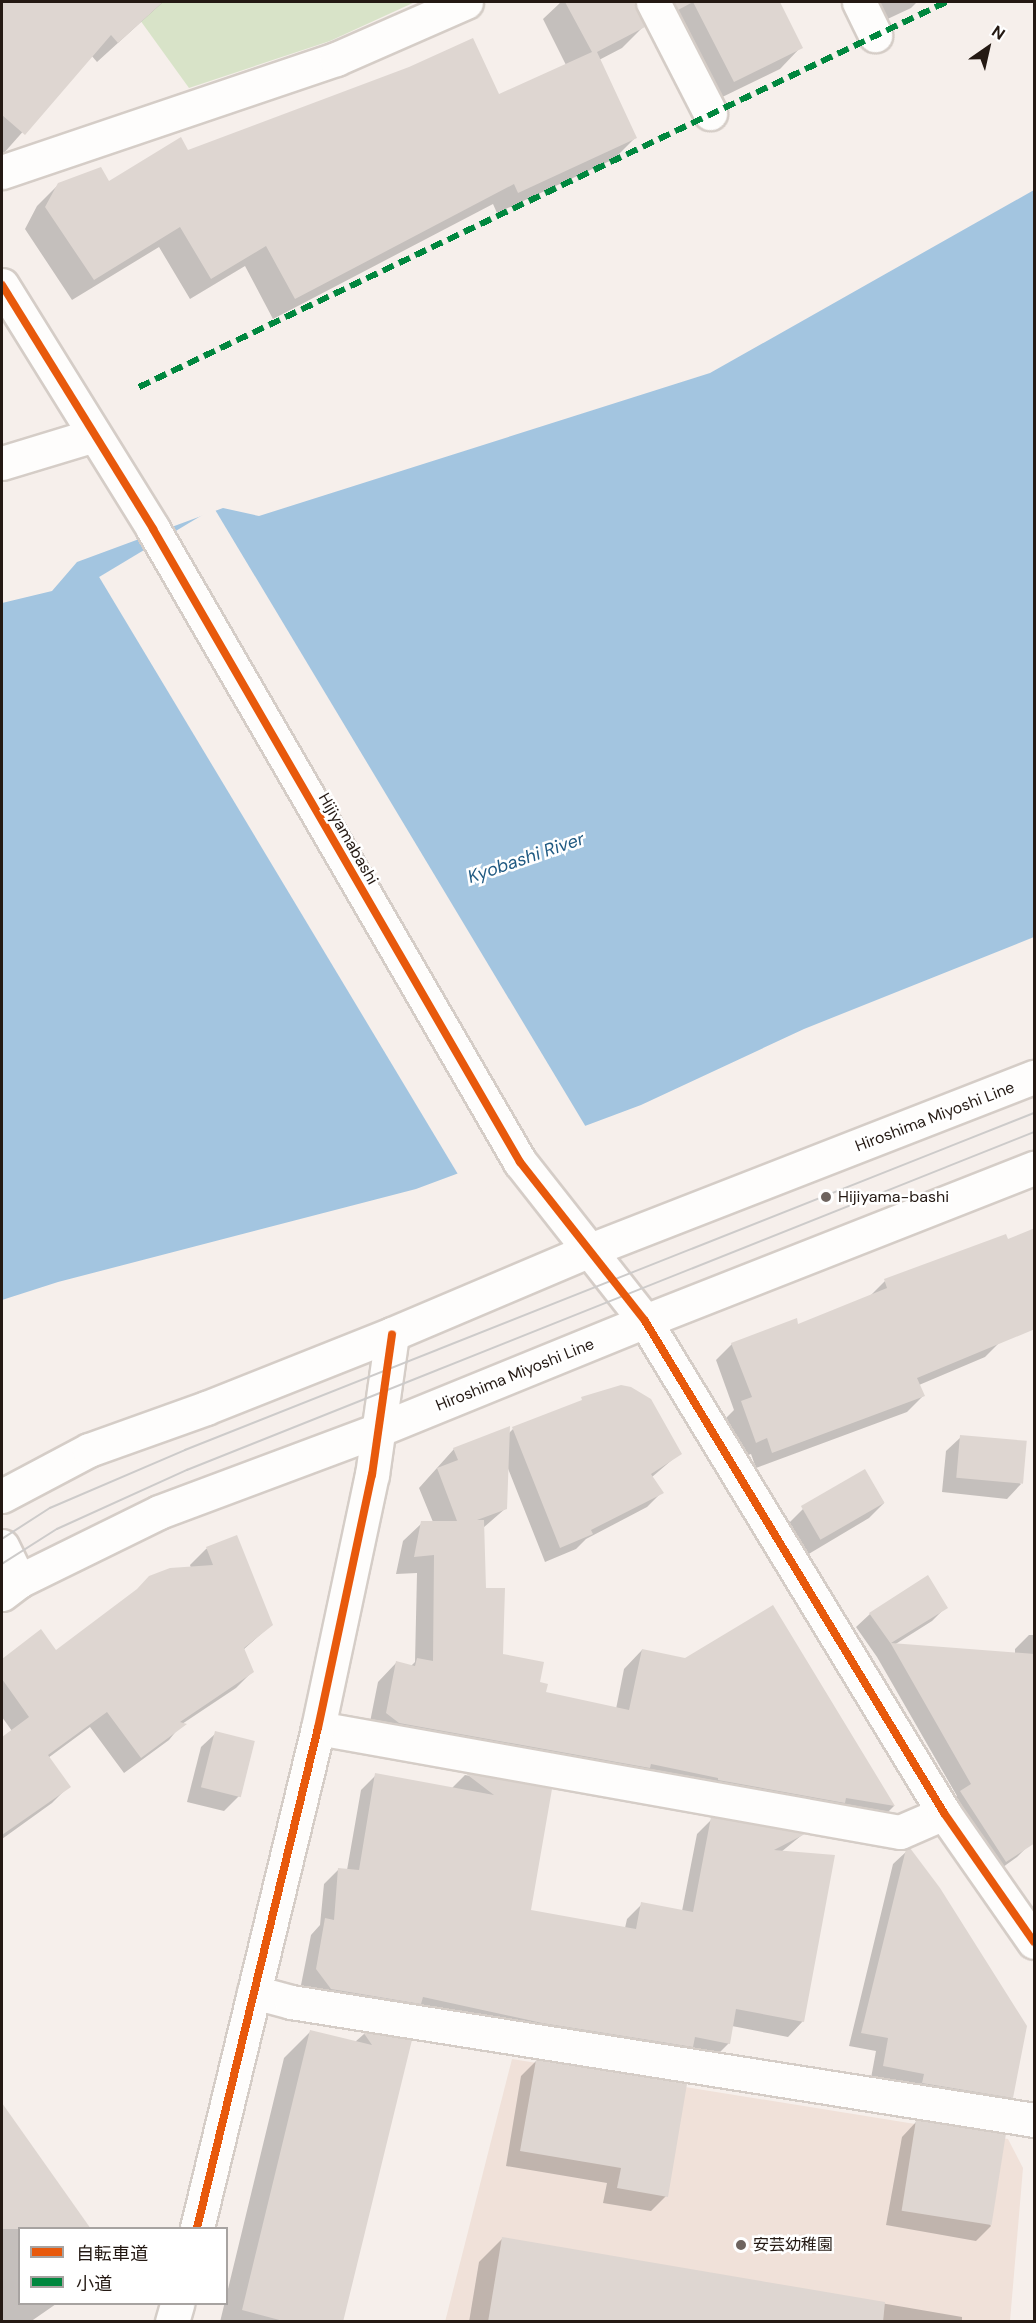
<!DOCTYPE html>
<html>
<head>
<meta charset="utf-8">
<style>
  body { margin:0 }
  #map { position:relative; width:1036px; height:2323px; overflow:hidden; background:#f6efeb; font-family:"DM Sans","Noto Sans JP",sans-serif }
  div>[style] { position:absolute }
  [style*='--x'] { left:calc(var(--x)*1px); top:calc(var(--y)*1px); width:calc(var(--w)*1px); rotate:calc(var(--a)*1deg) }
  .built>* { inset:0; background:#f0e1d9 }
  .green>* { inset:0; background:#d8e3c8 }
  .water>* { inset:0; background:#a3c5e0 }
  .pier>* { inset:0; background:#f6efeb; transform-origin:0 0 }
  .shadow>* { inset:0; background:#0003 }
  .building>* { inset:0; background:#ded6d1; transform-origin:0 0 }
  .roads { filter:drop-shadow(2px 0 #d5cdc7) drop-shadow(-2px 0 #d5cdc7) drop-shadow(0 2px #d5cdc7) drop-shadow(0 -2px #d5cdc7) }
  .minor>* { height:33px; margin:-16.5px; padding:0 16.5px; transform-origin:16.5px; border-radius:16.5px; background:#fefdfc }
  .tertiary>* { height:33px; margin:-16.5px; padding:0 16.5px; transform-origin:16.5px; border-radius:16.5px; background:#fefdfc }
  .primary>* { height:33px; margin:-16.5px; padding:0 16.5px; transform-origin:16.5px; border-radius:16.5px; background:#fefdfc }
  .tram>* { height:1.5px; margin:-0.75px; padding:0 0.75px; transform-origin:0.75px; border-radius:0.75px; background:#cdcbca }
  .quiet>* { height:6px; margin-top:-3px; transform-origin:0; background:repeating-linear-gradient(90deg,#00873e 0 12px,transparent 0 18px) }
  .cycleway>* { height:8px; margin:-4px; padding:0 4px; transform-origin:4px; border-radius:4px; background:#e8590c }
  .dots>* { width:16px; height:16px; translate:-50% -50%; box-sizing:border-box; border:3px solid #fff; border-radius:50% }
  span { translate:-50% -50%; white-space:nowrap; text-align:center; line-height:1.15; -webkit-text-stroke:5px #fff; paint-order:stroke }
  .street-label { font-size:16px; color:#241913 }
  .poi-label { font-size:16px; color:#241913 }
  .left { translate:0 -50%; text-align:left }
  .water-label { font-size:18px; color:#205a82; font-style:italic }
  .frame { position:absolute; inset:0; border:3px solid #241913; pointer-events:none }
  .legend { position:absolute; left:18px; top:2227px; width:210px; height:78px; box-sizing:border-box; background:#fff; border:2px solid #a7a3a1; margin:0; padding:8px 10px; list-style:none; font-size:18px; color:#241913 }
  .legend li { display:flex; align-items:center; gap:12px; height:30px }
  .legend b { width:30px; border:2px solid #a7a3a1 }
  .north { position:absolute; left:958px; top:18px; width:60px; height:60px; -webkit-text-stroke:4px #fff; paint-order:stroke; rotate:34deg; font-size:16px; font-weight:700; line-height:24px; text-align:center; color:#241913 }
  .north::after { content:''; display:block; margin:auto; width:21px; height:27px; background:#241913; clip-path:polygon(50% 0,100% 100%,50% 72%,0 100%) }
</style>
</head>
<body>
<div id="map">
  <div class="built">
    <div style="clip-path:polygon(512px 2059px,1008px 2139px,1023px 2168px,1010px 2321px,445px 2322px)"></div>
  </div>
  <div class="green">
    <div style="clip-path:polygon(127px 2px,415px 2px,330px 41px,189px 88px)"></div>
  </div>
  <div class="water">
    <div style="clip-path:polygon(1034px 190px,1034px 937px,804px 1029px,641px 1105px,416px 1189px,58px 1282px,2px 1300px,2px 603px,52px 591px,77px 562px,223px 508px,259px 516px,710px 373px)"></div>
  </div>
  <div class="pier">
    <div style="left:214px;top:508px;width:723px;height:134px;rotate:59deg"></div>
  </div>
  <div class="shadow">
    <div style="clip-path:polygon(2px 2px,163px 2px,97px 62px,91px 55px,3px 154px)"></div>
    <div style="clip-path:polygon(561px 2px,633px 2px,643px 27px,622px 48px,599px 60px,635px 138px,614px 159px,497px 213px,493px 204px,273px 319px,245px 266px,190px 299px,159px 247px,72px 300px,25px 229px,37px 206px,59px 184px,109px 183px,188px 152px,498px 96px,566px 65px,543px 19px)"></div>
    <div style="clip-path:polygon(656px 2px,779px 2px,801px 47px,780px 69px,712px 102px)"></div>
    <div style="clip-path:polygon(869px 2px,917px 2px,911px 8px,879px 23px)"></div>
    <div style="clip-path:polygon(1008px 1241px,1001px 1341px,985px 1357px,919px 1385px,923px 1396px,907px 1412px,756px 1468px,751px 1454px,740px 1458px,725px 1419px,734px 1410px,716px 1360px,732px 1344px,798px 1326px,869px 1297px,885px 1281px)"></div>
    <div style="clip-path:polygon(513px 1429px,680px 1453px,652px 1477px,662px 1492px,647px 1507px,586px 1539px,576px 1549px,545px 1562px,507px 1466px,506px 1508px,483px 1528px,484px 1589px,502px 1655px,539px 1683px,544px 1693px,616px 1709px,624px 1669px,642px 1650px,685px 1660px,773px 1607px,894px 1806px,876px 1824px,368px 1732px,378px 1682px,396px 1663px,411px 1666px,415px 1662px,417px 1573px,396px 1574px,403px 1541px,422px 1523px,433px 1522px,419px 1488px,454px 1449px,508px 1434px)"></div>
    <div style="clip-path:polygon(961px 1437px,1021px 1484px,1007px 1499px,942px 1492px,946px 1451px)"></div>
    <div style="clip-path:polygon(865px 1471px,884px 1503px,869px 1518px,807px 1555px,788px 1524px,803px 1509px)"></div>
    <div style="clip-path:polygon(236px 1537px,271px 1625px,243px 1650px,252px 1672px,236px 1688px,182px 1724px,169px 1740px,124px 1773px,90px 1727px,48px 1758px,69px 1786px,52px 1803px,2px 1839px,2px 1739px,12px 1731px,2px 1717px,2px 1661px,41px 1631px,56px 1652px,191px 1568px,190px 1565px,206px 1549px)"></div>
    <div style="clip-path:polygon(946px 1607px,932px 1621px,894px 1645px,1015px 1654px,1015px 1649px,1029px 1635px,1034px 1635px,1034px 1833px,1031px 1843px,1017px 1857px,992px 1875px,947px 1806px,957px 1796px,877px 1657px,856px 1627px,870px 1614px)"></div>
    <div style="clip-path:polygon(216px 1733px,239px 1796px,224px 1811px,187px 1802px,201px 1747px)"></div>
    <div style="clip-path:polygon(376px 1775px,451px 1789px,465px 1775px,551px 1790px,529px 1911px,625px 1928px,627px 1919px,642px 1904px,682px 1911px,697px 1834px,712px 1819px,802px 1835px,781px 1852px,803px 2021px,788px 2037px,732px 2026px,729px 2043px,714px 2058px,315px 2004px,301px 1985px,311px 1935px,320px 1925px,324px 1884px,339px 1869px,347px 1870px,361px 1790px)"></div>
    <div style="clip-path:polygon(907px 1851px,1012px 2097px,999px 2110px,871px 2078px,876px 2051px,849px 2046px,893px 1864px)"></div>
    <div style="clip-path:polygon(311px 2031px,355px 2042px,364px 2034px,410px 2041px,342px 2322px,220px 2322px,284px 2058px)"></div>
    <div style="clip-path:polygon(536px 2061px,666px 2196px,651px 2211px,603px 2203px,607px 2183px,506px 2166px,521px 2076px)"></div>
    <div style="clip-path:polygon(2px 2105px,89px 2228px,20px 2228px,20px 2304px,56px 2304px,30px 2322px,2px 2322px)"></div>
    <div style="clip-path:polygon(916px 2122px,991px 2226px,976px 2241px,886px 2225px,902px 2137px)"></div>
    <div style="clip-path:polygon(503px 2238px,962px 2317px,962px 2322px,469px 2322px,479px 2262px)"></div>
  </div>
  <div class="building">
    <div style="clip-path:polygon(2px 2px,163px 2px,118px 43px,111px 35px,25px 135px,2px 115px)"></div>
    <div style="clip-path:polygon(565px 2px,634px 2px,645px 27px,597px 52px,637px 138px,518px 193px,514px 184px,295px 299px,266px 246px,211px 279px,180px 227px,94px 280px,45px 207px,58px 183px,101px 167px,109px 181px,181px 137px,188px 150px,409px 67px,473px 38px,499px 94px,592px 52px)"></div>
    <div style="clip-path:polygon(674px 2px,780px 2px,803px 48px,734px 82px,693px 2px,678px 10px)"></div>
    <div style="clip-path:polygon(1035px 1228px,1035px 1329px,917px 1378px,925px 1396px,772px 1453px,767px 1438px,756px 1443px,741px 1401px,752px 1397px,731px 1343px,797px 1318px,798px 1324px,887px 1288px,884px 1279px,1006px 1234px,1008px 1239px)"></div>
    <div style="clip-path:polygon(621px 1385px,631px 1387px,651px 1399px,682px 1454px,651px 1474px,664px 1493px,591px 1530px,593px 1534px,560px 1548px,512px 1427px,582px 1400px,581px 1397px)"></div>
    <div style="clip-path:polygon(510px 1426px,507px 1509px,477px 1520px,484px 1520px,486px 1588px,505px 1588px,503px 1654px,544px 1662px,540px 1682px,548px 1684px,546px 1692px,629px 1710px,642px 1649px,685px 1658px,773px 1605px,895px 1806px,846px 1798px,845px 1803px,718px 1780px,718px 1778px,651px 1764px,650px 1768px,399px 1723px,386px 1713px,396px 1661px,415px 1666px,417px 1658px,433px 1661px,434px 1555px,414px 1557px,421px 1521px,457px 1521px,437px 1468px,458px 1460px,453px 1448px)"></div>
    <div style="left:960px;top:1435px;width:67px;height:43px;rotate:5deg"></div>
    <div style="left:865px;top:1469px;width:39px;height:74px;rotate:60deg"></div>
    <div style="clip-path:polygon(237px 1535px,273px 1625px,244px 1648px,254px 1672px,180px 1722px,187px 1724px,141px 1758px,107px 1712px,48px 1755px,71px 1787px,2px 1835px,2px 1737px,29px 1717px,2px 1679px,2px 1659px,41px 1629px,56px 1650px,137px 1589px,149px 1576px,170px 1568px,213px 1565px,206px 1547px)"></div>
    <div style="clip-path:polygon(928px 1575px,948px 1608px,891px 1643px,1035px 1654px,1035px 1843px,1006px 1862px,960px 1791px,971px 1784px,891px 1644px,869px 1613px)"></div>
    <div style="left:215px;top:1731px;width:41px;height:58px;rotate:14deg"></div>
    <div style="clip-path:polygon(375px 1773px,494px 1795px,465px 1773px,552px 1789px,531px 1910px,636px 1929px,641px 1902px,693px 1912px,711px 1817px,805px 1834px,774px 1850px,835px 1855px,804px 2022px,736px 2009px,730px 2044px,695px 2037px,693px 2047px,542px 2023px,423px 1997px,421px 2004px,331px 1989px,316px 1969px,325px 1918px,334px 1920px,338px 1868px,359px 1870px)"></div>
    <div style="clip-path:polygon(910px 1848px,940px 1888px,1027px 2026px,1013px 2098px,922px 2083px,924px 2074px,883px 2066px,888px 2038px,861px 2033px,906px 1849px)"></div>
    <div style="clip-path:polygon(310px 2030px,372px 2045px,363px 2032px,412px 2040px,343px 2322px,287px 2322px,242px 2310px)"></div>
    <div style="clip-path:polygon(536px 2060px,687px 2084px,668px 2197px,617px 2188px,621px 2168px,520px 2151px)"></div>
    <div style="clip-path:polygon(2px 2103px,91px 2229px,2px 2229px)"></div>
    <div style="left:916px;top:2120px;width:91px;height:92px;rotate:9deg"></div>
    <div style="clip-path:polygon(502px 2237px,885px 2302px,883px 2322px,488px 2322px)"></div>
  </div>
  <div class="roads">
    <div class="minor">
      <div style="--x:653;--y:2;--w:125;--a:62.8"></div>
      <div style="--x:859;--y:2;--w:37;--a:64"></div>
      <div style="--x:2;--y:172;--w:353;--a:-18.7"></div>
      <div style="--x:336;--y:59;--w:142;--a:-23.7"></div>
      <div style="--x:2;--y:463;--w:96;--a:-16.9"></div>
      <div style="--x:2;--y:1546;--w:39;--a:64"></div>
      <div style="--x:318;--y:1728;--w:591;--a:10.13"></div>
      <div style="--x:900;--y:1832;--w:48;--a:-23.4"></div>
      <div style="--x:254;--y:1992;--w:38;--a:15"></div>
      <div style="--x:291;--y:2002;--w:752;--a:9.02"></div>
    </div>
    <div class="tertiary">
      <div style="--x:2;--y:285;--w:287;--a:58.2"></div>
      <div style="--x:153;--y:529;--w:732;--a:59.9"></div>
      <div style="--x:520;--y:1162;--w:202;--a:51.8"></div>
      <div style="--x:645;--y:1321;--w:576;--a:58.71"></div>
      <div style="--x:944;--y:1813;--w:157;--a:55.1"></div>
      <div style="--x:197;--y:2228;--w:514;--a:-76.4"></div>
      <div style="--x:318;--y:1728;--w:259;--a:-78"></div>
      <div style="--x:372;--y:1475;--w:142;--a:-81.9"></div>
      <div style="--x:172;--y:2322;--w:19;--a:-74"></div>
    </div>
    <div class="primary">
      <div style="--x:2;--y:1496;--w:98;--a:-27.9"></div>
      <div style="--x:89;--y:1450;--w:124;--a:-19.7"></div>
      <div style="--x:206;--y:1408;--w:200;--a:-21.7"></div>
      <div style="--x:392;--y:1334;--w:215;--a:-23"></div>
      <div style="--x:590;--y:1250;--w:477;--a:-21.3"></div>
      <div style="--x:2;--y:1594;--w:21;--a:-37"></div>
      <div style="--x:19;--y:1581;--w:156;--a:-26.2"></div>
      <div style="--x:159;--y:1512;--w:234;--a:-20.5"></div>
      <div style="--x:378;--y:1430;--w:288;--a:-22.2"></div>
      <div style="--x:645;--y:1321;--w:418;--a:-21.5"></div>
    </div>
  </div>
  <div class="tram">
    <div style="--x:2;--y:1539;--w:57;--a:-32.9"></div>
    <div style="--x:50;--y:1508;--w:147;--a:-23.2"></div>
    <div style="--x:185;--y:1450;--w:913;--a:-21.65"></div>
    <div style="--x:2;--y:1564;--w:65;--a:-32.5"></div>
    <div style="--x:57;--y:1529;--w:143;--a:-24.4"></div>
    <div style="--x:187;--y:1470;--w:912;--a:-21.75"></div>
  </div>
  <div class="quiet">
    <div style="--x:139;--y:387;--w:894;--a:-25.5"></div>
  </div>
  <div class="cycleway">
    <div style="--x:2;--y:285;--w:287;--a:58.2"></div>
    <div style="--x:153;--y:529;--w:732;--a:59.9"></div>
    <div style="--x:520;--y:1162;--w:202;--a:51.8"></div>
    <div style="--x:645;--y:1321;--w:576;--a:58.71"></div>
    <div style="--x:944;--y:1813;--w:157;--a:55.1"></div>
    <div style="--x:197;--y:2228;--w:514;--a:-76.4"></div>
    <div style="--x:318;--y:1728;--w:259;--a:-78"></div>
    <div style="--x:372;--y:1475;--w:142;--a:-81.9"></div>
  </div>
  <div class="dots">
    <div style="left:826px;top:1197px;background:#6e645f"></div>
    <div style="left:741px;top:2245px;background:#6e645f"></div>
  </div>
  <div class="street-label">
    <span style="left:348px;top:839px;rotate:60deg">Hijiyamabashi</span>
    <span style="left:935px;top:1117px;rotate:-21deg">Hiroshima Miyoshi Line</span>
    <span style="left:515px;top:1375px;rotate:-22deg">Hiroshima Miyoshi Line</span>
  </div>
  <div class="poi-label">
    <span class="left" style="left:838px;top:1197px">Hijiyama-bashi</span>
    <span class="left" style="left:753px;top:2245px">安芸幼稚園</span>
  </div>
  <div class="water-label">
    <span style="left:526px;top:858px;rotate:-19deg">Kyobashi River</span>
  </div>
  <div class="frame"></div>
  <ul class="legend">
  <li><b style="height:8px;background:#e8590c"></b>自転車道</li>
  <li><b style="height:8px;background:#00873e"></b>小道</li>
  </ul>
  <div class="north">N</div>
</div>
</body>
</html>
